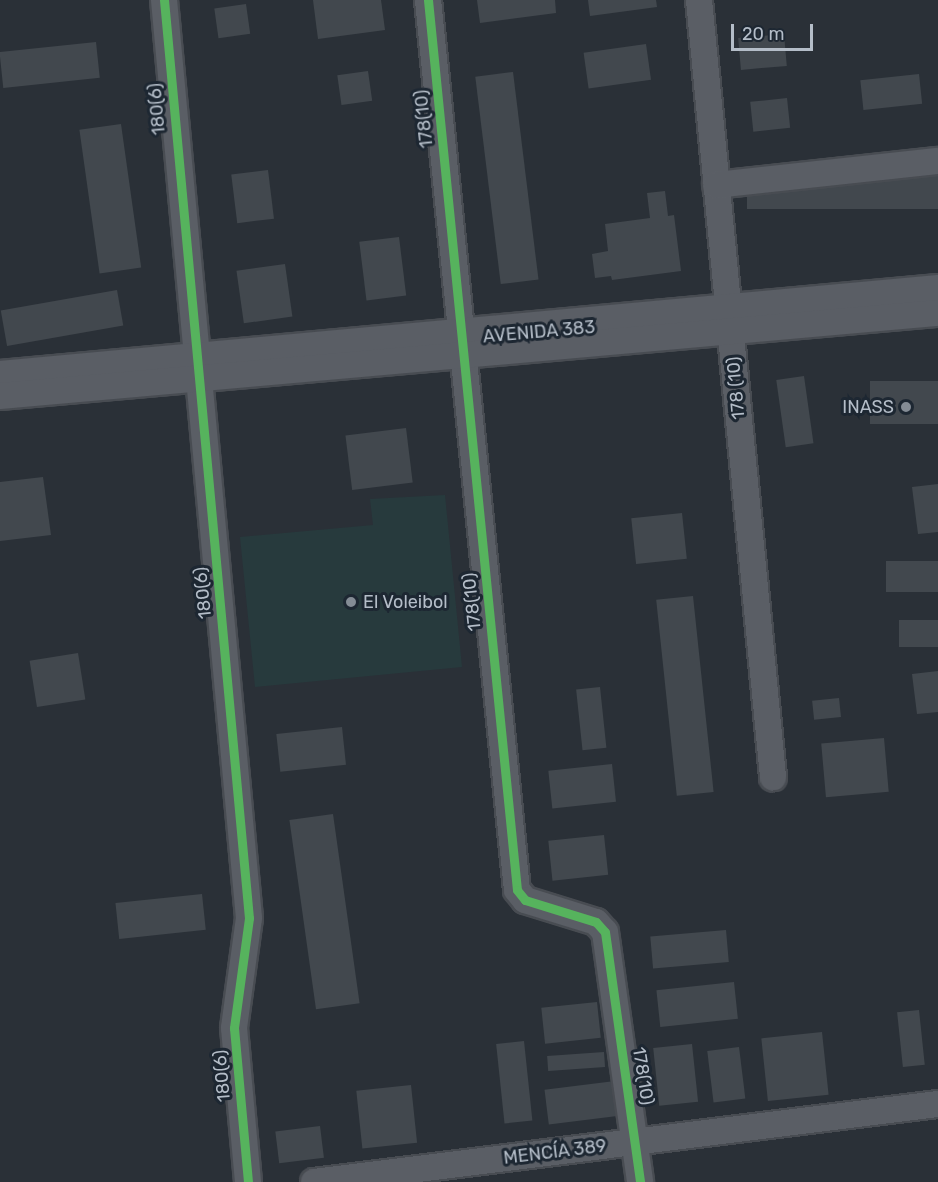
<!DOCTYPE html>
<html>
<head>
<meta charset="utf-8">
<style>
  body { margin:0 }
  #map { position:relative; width:938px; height:1182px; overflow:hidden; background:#2a3037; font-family:Rubik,sans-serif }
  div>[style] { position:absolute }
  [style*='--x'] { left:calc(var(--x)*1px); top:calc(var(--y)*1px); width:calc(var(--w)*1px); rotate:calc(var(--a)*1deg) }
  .green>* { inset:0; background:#273a3d }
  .building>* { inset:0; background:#42484e; transform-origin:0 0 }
  .roads { filter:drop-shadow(2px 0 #484c52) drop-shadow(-2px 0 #484c52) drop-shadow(0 2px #484c52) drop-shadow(0 -2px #484c52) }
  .street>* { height:26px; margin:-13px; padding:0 13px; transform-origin:13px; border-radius:13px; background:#5a5e65 }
  .cycleway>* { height:9px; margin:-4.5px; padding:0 4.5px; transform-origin:4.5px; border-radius:4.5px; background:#56b35d }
  .dots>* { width:16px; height:16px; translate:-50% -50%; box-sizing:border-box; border:3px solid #1d2732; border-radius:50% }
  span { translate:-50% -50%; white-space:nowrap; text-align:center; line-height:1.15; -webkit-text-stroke:6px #1d2732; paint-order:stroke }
  .street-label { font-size:18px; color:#b4bdc8 }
  .poi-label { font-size:18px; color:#b4bdc8 }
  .right { translate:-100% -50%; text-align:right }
  .left { translate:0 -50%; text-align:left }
  .scale { position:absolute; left:731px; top:24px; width:82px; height:27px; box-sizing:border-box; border:3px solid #b4bdc8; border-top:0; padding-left:8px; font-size:18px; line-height:21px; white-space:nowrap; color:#b4bdc8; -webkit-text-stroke:4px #1d2732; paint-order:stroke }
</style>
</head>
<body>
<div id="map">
  <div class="green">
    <div style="clip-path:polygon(445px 495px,462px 667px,255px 687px,240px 537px,373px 525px,370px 499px)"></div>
  </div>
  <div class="building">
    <div style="clip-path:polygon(313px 0,381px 0,385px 30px,318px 39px)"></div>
    <div style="clip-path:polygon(477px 0,555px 0,556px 13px,480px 23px)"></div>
    <div style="clip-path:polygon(588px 0,656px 0,657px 7px,590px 16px)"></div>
    <div style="left:246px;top:4px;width:30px;height:32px;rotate:82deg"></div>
    <div style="left:784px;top:34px;width:32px;height:46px;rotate:85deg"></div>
    <div style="left:96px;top:42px;width:36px;height:97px;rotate:84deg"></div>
    <div style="left:646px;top:44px;width:36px;height:63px;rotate:82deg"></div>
    <div style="left:368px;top:71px;width:30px;height:31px;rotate:82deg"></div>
    <div style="left:513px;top:72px;width:209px;height:38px;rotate:83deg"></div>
    <div style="left:919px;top:74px;width:30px;height:59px;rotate:84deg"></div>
    <div style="left:787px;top:98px;width:30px;height:37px;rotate:84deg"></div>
    <div style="left:121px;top:124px;width:145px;height:42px;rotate:82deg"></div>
    <div style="left:268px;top:170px;width:49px;height:37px;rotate:83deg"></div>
    <div style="left:938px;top:172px;width:37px;height:191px;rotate:90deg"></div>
    <div style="clip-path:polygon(665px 191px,668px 216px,674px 215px,681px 271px,612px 280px,611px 276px,595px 278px,592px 254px,608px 251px,605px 224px,650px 218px,647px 193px)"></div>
    <div style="left:399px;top:237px;width:59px;height:40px;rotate:83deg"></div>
    <div style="left:285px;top:264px;width:53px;height:49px;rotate:82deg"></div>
    <div style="left:117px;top:290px;width:36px;height:118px;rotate:80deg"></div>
    <div style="left:804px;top:376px;width:68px;height:28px;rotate:82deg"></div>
    <div style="left:938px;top:381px;width:43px;height:68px;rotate:90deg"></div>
    <div style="left:406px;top:428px;width:55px;height:61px;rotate:83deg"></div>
    <div style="clip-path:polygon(43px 477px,51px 535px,0 541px,0 482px)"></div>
    <div style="clip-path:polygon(938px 484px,938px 532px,918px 534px,912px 487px)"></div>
    <div style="left:682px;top:513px;width:46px;height:51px;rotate:84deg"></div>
    <div style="left:938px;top:561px;width:31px;height:52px;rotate:90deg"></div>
    <div style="left:693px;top:596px;width:197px;height:37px;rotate:84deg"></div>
    <div style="left:938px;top:620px;width:27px;height:39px;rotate:90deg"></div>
    <div style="left:78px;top:653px;width:47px;height:49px;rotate:81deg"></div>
    <div style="clip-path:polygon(938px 671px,938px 712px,917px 714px,912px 674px)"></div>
    <div style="left:600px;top:687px;width:61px;height:24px;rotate:84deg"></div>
    <div style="left:839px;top:698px;width:19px;height:27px;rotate:84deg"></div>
    <div style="left:342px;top:727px;width:38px;height:66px;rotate:84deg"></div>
    <div style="left:884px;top:738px;width:54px;height:63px;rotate:85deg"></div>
    <div style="left:612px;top:764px;width:38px;height:64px;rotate:84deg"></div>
    <div style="left:333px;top:814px;width:191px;height:44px;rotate:82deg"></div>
    <div style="left:604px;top:835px;width:40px;height:56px;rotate:84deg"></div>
    <div style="left:202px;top:894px;width:36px;height:87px;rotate:84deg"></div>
    <div style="left:726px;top:930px;width:32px;height:76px;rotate:85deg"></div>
    <div style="left:734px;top:982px;width:37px;height:78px;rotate:84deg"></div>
    <div style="left:597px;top:1002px;width:36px;height:56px;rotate:84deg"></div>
    <div style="left:919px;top:1010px;width:55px;height:22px;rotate:84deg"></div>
    <div style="left:822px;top:1032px;width:63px;height:61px;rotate:84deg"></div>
    <div style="left:524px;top:1041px;width:80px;height:28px;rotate:84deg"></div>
    <div style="left:692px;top:1044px;width:58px;height:39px;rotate:84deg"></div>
    <div style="left:739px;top:1047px;width:52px;height:32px;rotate:83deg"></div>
    <div style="left:604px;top:1052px;width:15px;height:57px;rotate:86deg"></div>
    <div style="left:615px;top:1081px;width:35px;height:71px;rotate:83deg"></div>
    <div style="left:411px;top:1085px;width:58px;height:55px;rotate:84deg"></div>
    <div style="left:320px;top:1126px;width:32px;height:45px;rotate:83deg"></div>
  </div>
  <div class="roads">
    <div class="street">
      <div style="--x:164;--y:0;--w:922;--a:84.71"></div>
      <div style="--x:249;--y:918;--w:111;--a:97.8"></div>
      <div style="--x:234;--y:1028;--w:155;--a:84.8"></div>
      <div style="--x:428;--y:0;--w:894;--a:84.29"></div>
      <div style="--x:517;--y:890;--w:13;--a:51"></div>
      <div style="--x:525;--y:900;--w:74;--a:17.2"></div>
      <div style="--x:596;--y:922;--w:13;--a:48"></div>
      <div style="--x:605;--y:932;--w:252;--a:82"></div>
      <div style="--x:699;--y:0;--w:781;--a:84.56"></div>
      <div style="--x:716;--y:185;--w:223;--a:-6.2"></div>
      <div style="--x:0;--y:374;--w:942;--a:-5.24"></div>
      <div style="--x:0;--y:396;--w:942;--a:-5.06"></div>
      <div style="--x:314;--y:1182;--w:629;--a:-7.13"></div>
    </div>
  </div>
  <div class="cycleway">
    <div style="--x:164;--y:0;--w:922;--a:84.71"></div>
    <div style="--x:249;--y:918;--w:111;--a:97.8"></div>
    <div style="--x:234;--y:1028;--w:155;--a:84.8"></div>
    <div style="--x:428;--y:0;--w:894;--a:84.29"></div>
    <div style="--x:517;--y:890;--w:13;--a:51"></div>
    <div style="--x:525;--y:900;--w:74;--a:17.2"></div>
    <div style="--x:596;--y:922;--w:13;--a:48"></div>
    <div style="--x:605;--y:932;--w:252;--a:82"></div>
  </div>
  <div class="dots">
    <div style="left:906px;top:407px;background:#848c95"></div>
    <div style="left:351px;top:602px;background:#848c95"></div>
  </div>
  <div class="street-label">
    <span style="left:157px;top:109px;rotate:-95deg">180(6)</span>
    <span style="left:424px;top:119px;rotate:-96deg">178(10)</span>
    <span style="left:539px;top:332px;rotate:-5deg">AVENIDA 383</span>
    <span style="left:736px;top:388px;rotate:-95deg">178 (10)</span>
    <span style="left:203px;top:593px;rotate:-96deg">180(6)</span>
    <span style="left:472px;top:602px;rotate:-96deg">178(10)</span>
    <span style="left:222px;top:1076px;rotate:-95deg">180(6)</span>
    <span style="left:643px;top:1076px;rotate:81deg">178(10)</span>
    <span style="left:555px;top:1152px;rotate:-7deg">MENCÍA 389</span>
  </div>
  <div class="poi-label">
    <span class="right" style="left:894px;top:407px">INASS</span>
    <span class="left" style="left:363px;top:602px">El Voleibol</span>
  </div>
  <div class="scale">20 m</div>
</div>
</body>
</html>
